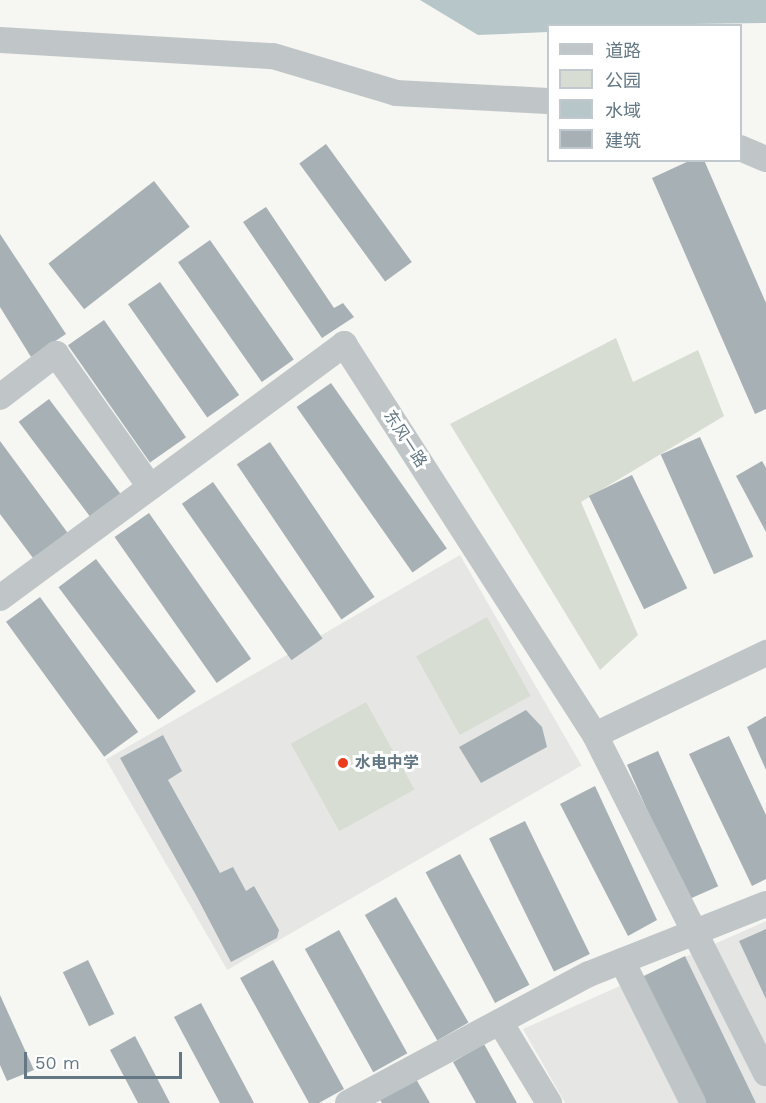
<!DOCTYPE html>
<html>
<head>
<meta charset="utf-8">
<style>
  body { margin:0 }
  #map { position:relative; width:766px; height:1103px; overflow:hidden; background:#f6f6f2; font-family:"Work Sans","Noto Sans SC",sans-serif }
  div>[style] { position:absolute }
  [style*='--x'] { left:calc(var(--x)*1px); top:calc(var(--y)*1px); width:calc(var(--w)*1px); rotate:calc(var(--a)*1deg) }
  .built>* { inset:0; background:#e6e7e5; transform-origin:0 0 }
  .green>* { inset:0; background:#d7ddd3; transform-origin:0 0 }
  .water>* { inset:0; background:#b7c6c9 }
  .building>* { inset:0; background:#a7b1b5; transform-origin:0 0 }
  .minor>* { height:26px; margin:-13px; padding:0 13px; transform-origin:13px; border-radius:13px; background:#c0c6c8 }
  .dots>* { width:16px; height:16px; translate:-50% -50%; box-sizing:border-box; border:3px solid #fff; border-radius:50% }
  span { translate:-50% -50%; white-space:nowrap; text-align:center; line-height:1.15; -webkit-text-stroke:6px #fff; paint-order:stroke }
  .street-label { font-size:16px; color:#637884 }
  .poi-label { font-size:16px; color:#637884; font-weight:700 }
  .left { translate:0 -50%; text-align:left }
  .legend { position:absolute; left:547px; top:24px; width:195px; height:138px; box-sizing:border-box; background:#fff; border:2px solid #c1c9ce; margin:0; padding:8px 10px; list-style:none; font-size:18px; color:#637884 }
  .legend li { display:flex; align-items:center; gap:12px; height:30px }
  .legend b { width:30px; border:2px solid #c1c9ce }
  .scale { position:absolute; left:24px; top:1052px; width:158px; height:27px; box-sizing:border-box; border:3px solid #637884; border-top:0; padding-left:8px; font-size:18px; line-height:21px; white-space:nowrap; color:#637884; -webkit-text-stroke:4px #fff; paint-order:stroke }
</style>
</head>
<body>
<div id="map">
  <div class="built">
    <div style="left:460px;top:555px;width:243px;height:409px;rotate:60deg"></div>
    <div style="clip-path:polygon(766px 921px,766px 1103px,565px 1103px,523px 1029px)"></div>
  </div>
  <div class="green">
    <div style="clip-path:polygon(616px 338px,633px 382px,698px 350px,724px 416px,581px 502px,638px 635px,600px 670px,450px 424px)"></div>
    <div style="left:487px;top:617px;width:90px;height:81px;rotate:61deg"></div>
    <div style="left:366px;top:702px;width:100px;height:86px;rotate:61deg"></div>
  </div>
  <div class="water">
    <div style="clip-path:polygon(420px 0,766px 0,766px 23px,548px 26px,548px 32px,478px 35px)"></div>
  </div>
  <div class="building">
    <div style="left:326px;top:144px;width:146px;height:33px;rotate:54deg"></div>
    <div style="clip-path:polygon(691px 160px,704px 160px,766px 303px,766px 409px,755px 414px,652px 178px)"></div>
    <div style="left:154px;top:181px;width:58px;height:134px;rotate:52deg"></div>
    <div style="clip-path:polygon(266px 207px,334px 308px,343px 303px,354px 317px,322px 338px,243px 222px)"></div>
    <div style="clip-path:polygon(0 234px,66px 334px,31px 357px,0 307px)"></div>
    <div style="left:210px;top:240px;width:146px;height:39px;rotate:55deg"></div>
    <div style="left:160px;top:282px;width:138px;height:39px;rotate:55deg"></div>
    <div style="left:104px;top:320px;width:143px;height:44px;rotate:55deg"></div>
    <div style="left:331px;top:383px;width:202px;height:42px;rotate:55deg"></div>
    <div style="left:49px;top:399px;width:124px;height:38px;rotate:53deg"></div>
    <div style="left:700px;top:437px;width:131px;height:43px;rotate:66deg"></div>
    <div style="clip-path:polygon(0 441px,70px 536px,36px 562px,0 514px)"></div>
    <div style="left:270px;top:442px;width:187px;height:40px;rotate:56deg"></div>
    <div style="clip-path:polygon(762px 461px,766px 468px,766px 532px,736px 476px)"></div>
    <div style="left:632px;top:475px;width:126px;height:48px;rotate:64deg"></div>
    <div style="left:213px;top:482px;width:191px;height:38px;rotate:55deg"></div>
    <div style="left:149px;top:513px;width:178px;height:42px;rotate:55deg"></div>
    <div style="left:96px;top:559px;width:166px;height:47px;rotate:53deg"></div>
    <div style="left:40px;top:597px;width:167px;height:42px;rotate:54deg"></div>
    <div style="clip-path:polygon(526px 710px,542px 727px,547px 747px,481px 783px,459px 747px)"></div>
    <div style="clip-path:polygon(766px 716px,766px 770px,747px 727px)"></div>
    <div style="clip-path:polygon(163px 735px,182px 771px,168px 780px,220px 873px,233px 867px,246px 891px,254px 886px,279px 930px,277px 938px,231px 962px,197px 897px,120px 758px)"></div>
    <div style="clip-path:polygon(729px 736px,766px 815px,766px 879px,752px 886px,689px 754px)"></div>
    <div style="left:658px;top:751px;width:148px;height:34px;rotate:66deg"></div>
    <div style="clip-path:polygon(595px 786px,657px 920px,628px 936px,560px 804px)"></div>
    <div style="left:525px;top:821px;width:148px;height:40px;rotate:64deg"></div>
    <div style="left:460px;top:854px;width:148px;height:39px;rotate:62deg"></div>
    <div style="left:396px;top:897px;width:145px;height:36px;rotate:60deg"></div>
    <div style="clip-path:polygon(766px 929px,766px 999px,739px 941px)"></div>
    <div style="left:339px;top:930px;width:141px;height:39px;rotate:61deg"></div>
    <div style="clip-path:polygon(685px 956px,756px 1103px,704px 1103px,642px 977px)"></div>
    <div style="left:88px;top:960px;width:60px;height:28px;rotate:64deg"></div>
    <div style="clip-path:polygon(273px 960px,344px 1089px,319px 1103px,309px 1103px,240px 978px)"></div>
    <div style="clip-path:polygon(0 995px,34px 1070px,7px 1081px,0 1065px)"></div>
    <div style="clip-path:polygon(201px 1003px,254px 1103px,220px 1103px,174px 1017px)"></div>
    <div style="clip-path:polygon(135px 1036px,170px 1103px,138px 1103px,110px 1050px)"></div>
    <div style="clip-path:polygon(484px 1044px,517px 1103px,476px 1103px,453px 1062px)"></div>
    <div style="clip-path:polygon(416px 1079px,430px 1103px,382px 1103px,380px 1100px)"></div>
  </div>
  <div class="minor">
    <div style="--x:0;--y:40;--w:273;--a:3.4"></div>
    <div style="--x:273;--y:56;--w:128;--a:16.7"></div>
    <div style="--x:396;--y:93;--w:152;--a:3"></div>
    <div style="--x:740;--y:148;--w:28;--a:23"></div>
    <div style="--x:0;--y:397;--w:71;--a:-37.5"></div>
    <div style="--x:56;--y:354;--w:163;--a:54.7"></div>
    <div style="--x:0;--y:598;--w:428;--a:-36.4"></div>
    <div style="--x:344;--y:344;--w:465;--a:57.3"></div>
    <div style="--x:595;--y:735;--w:190;--a:-25.6"></div>
    <div style="--x:595;--y:735;--w:379;--a:63.2"></div>
    <div style="--x:622;--y:961;--w:159;--a:63.4"></div>
    <div style="--x:500;--y:1022;--w:95;--a:58.8"></div>
    <div style="--x:348;--y:1103;--w:273;--a:-28.2"></div>
    <div style="--x:589;--y:974;--w:190;--a:-21.6"></div>
  </div>
  <div class="dots">
    <div style="left:343px;top:763px;background:#ea3d1e"></div>
  </div>
  <div class="street-label">
    <span style="left:405px;top:439px;rotate:57deg">东风一路</span>
  </div>
  <div class="poi-label">
    <span class="left" style="left:355px;top:763px">水电中学</span>
  </div>
  <ul class="legend">
  <li><b style="height:8px;background:#c0c6c8"></b>道路</li>
  <li><b style="height:16px;background:#d7ddd3"></b>公园</li>
  <li><b style="height:16px;background:#b7c6c9"></b>水域</li>
  <li><b style="height:16px;background:#a7b1b5"></b>建筑</li>
  </ul>
  <div class="scale">50 m</div>
</div>
</body>
</html>
